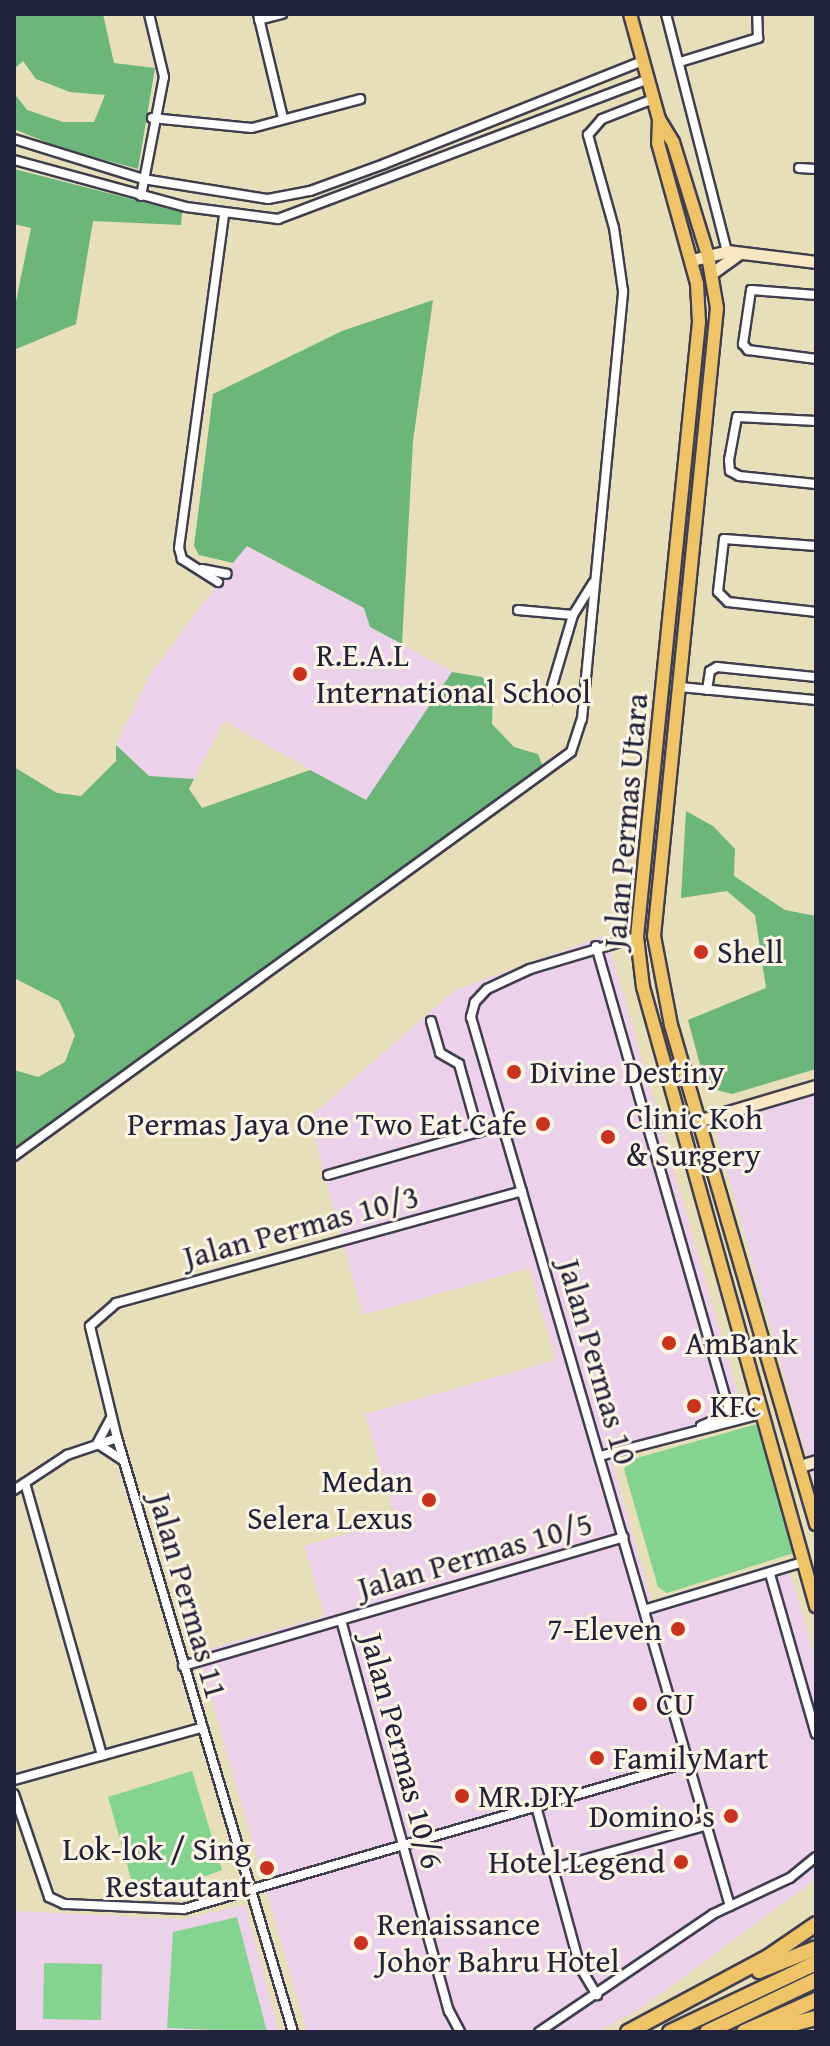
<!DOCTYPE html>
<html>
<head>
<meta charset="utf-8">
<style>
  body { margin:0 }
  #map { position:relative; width:830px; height:2046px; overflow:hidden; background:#e7dfb9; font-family:"Gentium Book Plus",serif }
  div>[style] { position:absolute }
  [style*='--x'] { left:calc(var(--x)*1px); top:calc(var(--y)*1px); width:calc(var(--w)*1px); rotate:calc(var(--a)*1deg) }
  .built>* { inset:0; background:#ecd1ea }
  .green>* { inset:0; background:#85d391; transform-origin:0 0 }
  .forest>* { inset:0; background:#6cb57b }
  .roads { filter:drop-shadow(2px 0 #403e4e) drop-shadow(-2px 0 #403e4e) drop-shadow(0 2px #403e4e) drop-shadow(0 -2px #403e4e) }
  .street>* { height:8px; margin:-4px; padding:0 4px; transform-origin:4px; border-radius:4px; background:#fff }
  .secondary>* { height:11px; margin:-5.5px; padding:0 5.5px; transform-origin:5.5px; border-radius:5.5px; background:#f9e7c3 }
  .primary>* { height:12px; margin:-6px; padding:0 6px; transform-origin:6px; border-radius:6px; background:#efc469 }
  .highway>* { height:14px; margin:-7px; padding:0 7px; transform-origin:7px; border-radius:7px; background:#efc469 }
  .dots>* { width:22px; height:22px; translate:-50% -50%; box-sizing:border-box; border:4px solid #fcf5e5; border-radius:50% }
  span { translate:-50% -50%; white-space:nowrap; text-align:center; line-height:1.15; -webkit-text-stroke:6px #fcf5e5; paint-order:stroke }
  .poi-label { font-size:32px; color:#22223b }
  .left { translate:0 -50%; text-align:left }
  .right { translate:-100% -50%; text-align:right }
  .street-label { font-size:32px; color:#22223b }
  .frame { position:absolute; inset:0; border:16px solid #22223b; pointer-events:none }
</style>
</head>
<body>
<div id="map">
  <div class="built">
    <div style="clip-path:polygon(246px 546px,364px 608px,371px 627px,452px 672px,366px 801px,224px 721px,194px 779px,149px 776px,116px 745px,149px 676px)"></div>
    <div style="clip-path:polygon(606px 935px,746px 1422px,611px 1458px,653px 1606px,789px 1568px,816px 1662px,816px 1879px,640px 2009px,597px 2032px,307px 2032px,198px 1652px,325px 1616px,304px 1546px,396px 1520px,365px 1414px,556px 1360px,529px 1268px,363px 1315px,309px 1118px,455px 990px)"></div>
    <div style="clip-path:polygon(816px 1095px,816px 1489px,714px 1125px)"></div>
    <div style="clip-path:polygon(245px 1905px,279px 2032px,14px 2032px,14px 1911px,182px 1919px)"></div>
  </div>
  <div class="green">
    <div style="clip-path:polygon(757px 1424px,797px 1552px,667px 1593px,658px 1587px,624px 1469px,630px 1460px)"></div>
    <div style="clip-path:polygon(192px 1771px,222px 1870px,173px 1888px,133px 1886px,108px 1797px)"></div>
    <div style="clip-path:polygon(237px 1917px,267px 2032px,167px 2028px,173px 1932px)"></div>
    <div style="left:44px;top:1963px;width:58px;height:56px;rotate:1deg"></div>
  </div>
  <div class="forest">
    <div style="clip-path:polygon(14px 14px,103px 14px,114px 63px,155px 68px,138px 169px,58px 147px,14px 129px,14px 93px,27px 110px,63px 122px,94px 122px,105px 95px,70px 92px,36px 79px,23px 61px,14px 69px)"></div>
    <div style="clip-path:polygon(14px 169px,182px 212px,181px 225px,93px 221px,76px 324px,14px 350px,14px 311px,31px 228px,14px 224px)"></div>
    <div style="clip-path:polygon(433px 300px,413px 441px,402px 644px,370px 627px,364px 608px,247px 546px,233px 563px,199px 555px,194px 546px,213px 394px,342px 331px)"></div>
    <div style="clip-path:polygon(452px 672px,482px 677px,493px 689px,492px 724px,514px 747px,538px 754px,544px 769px,14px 1151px,14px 1070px,38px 1077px,65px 1062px,75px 1035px,59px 1001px,14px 978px,14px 767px,57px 793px,81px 796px,116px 761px,116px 745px,149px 776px,194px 779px,189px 789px,202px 808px,310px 770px,366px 800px)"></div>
    <div style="clip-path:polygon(686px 811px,713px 826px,735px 849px,734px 876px,785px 910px,816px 916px,816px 1069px,732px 1094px,706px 1087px,688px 1020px,766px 988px,755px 915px,727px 891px,681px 898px)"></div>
  </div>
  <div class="roads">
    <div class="street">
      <div style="--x:258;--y:14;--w:107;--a:76.5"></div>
      <div style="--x:666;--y:14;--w:245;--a:75.6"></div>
      <div style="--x:259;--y:20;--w:24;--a:-15"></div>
      <div style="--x:680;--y:62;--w:82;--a:-17.1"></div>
      <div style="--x:758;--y:38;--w:24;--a:-92"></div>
      <div style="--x:152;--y:118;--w:100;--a:5.7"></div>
      <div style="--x:252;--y:128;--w:112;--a:-15"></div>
      <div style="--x:14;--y:139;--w:135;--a:17.2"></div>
      <div style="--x:143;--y:179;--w:127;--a:9.1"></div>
      <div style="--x:268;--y:199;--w:43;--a:-10.8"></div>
      <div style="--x:310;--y:191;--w:79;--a:-20"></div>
      <div style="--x:384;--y:164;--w:279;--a:-21.7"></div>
      <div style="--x:14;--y:160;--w:178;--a:15.3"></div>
      <div style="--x:186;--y:207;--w:93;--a:7.4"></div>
      <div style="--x:278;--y:219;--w:396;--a:-20.7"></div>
      <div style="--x:799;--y:168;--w:17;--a:3"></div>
      <div style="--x:141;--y:196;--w:121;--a:-79.1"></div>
      <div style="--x:164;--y:77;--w:65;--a:-103.4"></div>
      <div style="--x:816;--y:295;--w:65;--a:-175.6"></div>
      <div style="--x:751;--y:290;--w:55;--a:98.4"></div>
      <div style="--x:743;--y:344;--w:8;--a:50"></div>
      <div style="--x:748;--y:350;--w:69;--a:7.5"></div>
      <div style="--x:816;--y:421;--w:79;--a:-177.1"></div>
      <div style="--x:737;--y:417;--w:44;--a:100.5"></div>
      <div style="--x:729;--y:460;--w:11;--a:85"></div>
      <div style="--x:730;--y:471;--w:10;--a:29"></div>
      <div style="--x:739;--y:476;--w:77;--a:5.9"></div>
      <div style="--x:816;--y:546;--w:92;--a:-175.6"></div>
      <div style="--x:724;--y:539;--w:53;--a:96.5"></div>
      <div style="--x:718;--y:592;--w:14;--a:45"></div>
      <div style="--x:728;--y:602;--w:89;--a:6.5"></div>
      <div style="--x:202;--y:569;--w:25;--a:11"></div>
      <div style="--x:218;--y:582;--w:43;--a:-147.4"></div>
      <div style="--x:182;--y:559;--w:11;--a:-105"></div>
      <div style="--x:179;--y:548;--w:337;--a:-82.3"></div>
      <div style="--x:518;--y:610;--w:55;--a:5.2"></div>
      <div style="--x:680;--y:687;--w:137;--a:5.5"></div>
      <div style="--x:707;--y:690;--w:19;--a:-81"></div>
      <div style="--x:710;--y:671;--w:8;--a:-30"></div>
      <div style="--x:717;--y:667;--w:100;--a:5.8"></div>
      <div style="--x:548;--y:700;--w:89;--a:-73.6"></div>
      <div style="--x:573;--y:615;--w:38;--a:-58"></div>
      <div style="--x:637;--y:937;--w:112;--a:163.3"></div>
      <div style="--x:530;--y:969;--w:47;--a:155.1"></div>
      <div style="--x:487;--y:989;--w:18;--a:133"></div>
      <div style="--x:475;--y:1002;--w:16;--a:105"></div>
      <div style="--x:471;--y:1017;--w:926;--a:73.76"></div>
      <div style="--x:596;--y:946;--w:486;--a:74"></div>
      <div style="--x:431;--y:1021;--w:33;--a:74"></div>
      <div style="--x:440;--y:1053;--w:22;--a:30"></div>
      <div style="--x:459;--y:1064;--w:71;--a:74.4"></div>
      <div style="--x:14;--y:1156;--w:688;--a:-35.95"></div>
      <div style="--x:571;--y:752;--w:35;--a:-72"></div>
      <div style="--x:582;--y:719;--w:430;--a:-84.5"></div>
      <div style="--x:623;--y:291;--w:64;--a:-98.1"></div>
      <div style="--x:614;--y:228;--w:97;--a:-105.6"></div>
      <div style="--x:588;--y:135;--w:21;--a:-49"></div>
      <div style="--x:602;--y:119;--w:55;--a:-21.4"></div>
      <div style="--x:328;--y:1175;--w:181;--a:-16"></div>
      <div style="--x:701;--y:1426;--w:61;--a:-23.2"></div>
      <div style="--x:97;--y:1444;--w:30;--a:-62"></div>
      <div style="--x:98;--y:1444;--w:30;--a:33"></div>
      <div style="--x:600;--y:1456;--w:166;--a:-14.6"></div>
      <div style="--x:25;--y:1483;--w:283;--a:74.2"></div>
      <div style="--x:14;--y:1490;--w:64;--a:-33.4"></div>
      <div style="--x:67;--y:1455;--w:53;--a:-18.8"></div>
      <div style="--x:770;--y:1574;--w:166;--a:74"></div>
      <div style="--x:644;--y:1610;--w:166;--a:-16.8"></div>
      <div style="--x:341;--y:1620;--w:406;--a:74.6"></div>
      <div style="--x:449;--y:2011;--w:24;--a:62"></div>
      <div style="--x:183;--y:1666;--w:459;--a:-16.3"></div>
      <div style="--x:14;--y:1780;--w:193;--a:-15.6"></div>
      <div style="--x:14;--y:1794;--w:109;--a:71.2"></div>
      <div style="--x:49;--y:1897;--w:17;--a:25"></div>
      <div style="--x:64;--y:1904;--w:120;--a:2.4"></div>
      <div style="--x:184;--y:1909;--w:526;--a:-16.23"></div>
      <div style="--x:536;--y:1806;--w:167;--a:74.7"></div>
      <div style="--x:580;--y:1967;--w:33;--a:59"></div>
      <div style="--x:554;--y:1868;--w:160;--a:-15.6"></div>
      <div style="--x:293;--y:2032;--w:620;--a:-106.5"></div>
      <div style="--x:117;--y:1438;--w:115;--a:-103.6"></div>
      <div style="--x:90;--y:1326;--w:35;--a:-41"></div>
      <div style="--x:116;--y:1303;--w:421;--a:-15.4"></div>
      <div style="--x:539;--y:2032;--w:210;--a:-34.1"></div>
      <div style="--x:713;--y:1914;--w:85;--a:-25.1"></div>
      <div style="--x:790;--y:1878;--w:33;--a:-39"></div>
    </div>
    <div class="secondary">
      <div style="--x:692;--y:260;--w:36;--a:-14"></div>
      <div style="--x:727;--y:251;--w:90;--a:7"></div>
      <div style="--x:712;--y:273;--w:32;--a:-36"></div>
      <div style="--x:681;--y:1126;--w:141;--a:-16.5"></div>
      <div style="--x:800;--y:1466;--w:17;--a:-17"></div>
    </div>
    <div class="primary">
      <div style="--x:630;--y:14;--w:109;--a:74.6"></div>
      <div style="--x:659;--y:119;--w:27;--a:59"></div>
      <div style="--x:673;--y:142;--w:119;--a:72.9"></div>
      <div style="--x:708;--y:256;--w:53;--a:80.2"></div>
      <div style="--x:717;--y:308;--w:631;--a:95.73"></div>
      <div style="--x:654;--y:936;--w:91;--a:79.2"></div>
      <div style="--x:671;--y:1025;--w:520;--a:73.8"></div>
      <div style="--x:659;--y:119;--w:24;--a:92"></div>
      <div style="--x:658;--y:143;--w:146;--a:74.5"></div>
      <div style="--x:697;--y:284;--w:38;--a:87"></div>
      <div style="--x:699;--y:322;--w:618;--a:95.76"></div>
      <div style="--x:637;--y:937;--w:50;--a:83.2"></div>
      <div style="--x:643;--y:987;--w:643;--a:74.39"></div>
    </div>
    <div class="highway">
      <div style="--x:759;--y:1971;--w:61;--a:-22"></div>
      <div style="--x:766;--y:2031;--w:52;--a:-14.6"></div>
      <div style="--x:628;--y:2032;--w:159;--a:-28.2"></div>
      <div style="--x:768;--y:1957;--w:58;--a:-34.5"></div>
      <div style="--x:670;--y:2032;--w:161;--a:-25.3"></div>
      <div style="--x:707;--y:2032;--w:121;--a:-25.5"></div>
      <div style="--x:744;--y:2032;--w:79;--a:-24"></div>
    </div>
  </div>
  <div class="dots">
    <div style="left:300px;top:674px;background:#c8321e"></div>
    <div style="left:701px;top:952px;background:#c8321e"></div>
    <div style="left:514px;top:1072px;background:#c8321e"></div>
    <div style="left:543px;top:1124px;background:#c8321e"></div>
    <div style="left:608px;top:1137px;background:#c8321e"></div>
    <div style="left:669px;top:1343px;background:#c8321e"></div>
    <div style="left:694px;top:1406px;background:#c8321e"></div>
    <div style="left:429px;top:1500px;background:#c8321e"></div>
    <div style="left:678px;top:1629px;background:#c8321e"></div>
    <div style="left:640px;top:1704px;background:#c8321e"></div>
    <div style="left:597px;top:1758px;background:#c8321e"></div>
    <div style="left:462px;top:1796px;background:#c8321e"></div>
    <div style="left:731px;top:1816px;background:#c8321e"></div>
    <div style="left:681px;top:1862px;background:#c8321e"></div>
    <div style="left:267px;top:1868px;background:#c8321e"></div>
    <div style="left:361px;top:1943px;background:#c8321e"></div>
  </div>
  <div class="poi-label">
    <span class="left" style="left:316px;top:674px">R.E.A.L<br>International School</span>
    <span class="left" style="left:717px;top:952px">Shell</span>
    <span class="left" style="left:530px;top:1072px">Divine Destiny</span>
    <span class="left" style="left:626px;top:1137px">Clinic Koh<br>&amp; Surgery</span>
    <span class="right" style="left:527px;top:1124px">Permas Jaya One Two Eat Cafe</span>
    <span class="left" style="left:685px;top:1343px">AmBank</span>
    <span class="left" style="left:710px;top:1406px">KFC</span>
    <span class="right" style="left:413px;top:1500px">Medan<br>Selera Lexus</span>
    <span class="right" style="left:662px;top:1629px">7-Eleven</span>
    <span class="left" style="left:656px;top:1704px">CU</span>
    <span class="left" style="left:613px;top:1758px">FamilyMart</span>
    <span class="left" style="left:478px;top:1796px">MR.DIY</span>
    <span class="right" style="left:715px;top:1816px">Domino's</span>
    <span class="right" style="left:251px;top:1868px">Lok-lok / Sing<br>Restautant</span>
    <span class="right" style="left:665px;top:1862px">Hotel Legend</span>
    <span class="left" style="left:377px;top:1943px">Renaissance<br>Johor Bahru Hotel</span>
  </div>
  <div class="street-label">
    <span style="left:626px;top:821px;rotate:-85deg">Jalan Permas Utara</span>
    <span style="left:301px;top:1227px;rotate:-15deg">Jalan Permas 10/3</span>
    <span style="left:597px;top:1362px;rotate:74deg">Jalan Permas 10</span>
    <span style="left:475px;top:1556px;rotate:-16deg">Jalan Permas 10/5</span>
    <span style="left:188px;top:1596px;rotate:74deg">Jalan Permas 11</span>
    <span style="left:402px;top:1751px;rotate:75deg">Jalan Permas 10/6</span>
  </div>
  <div class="frame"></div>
</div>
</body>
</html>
